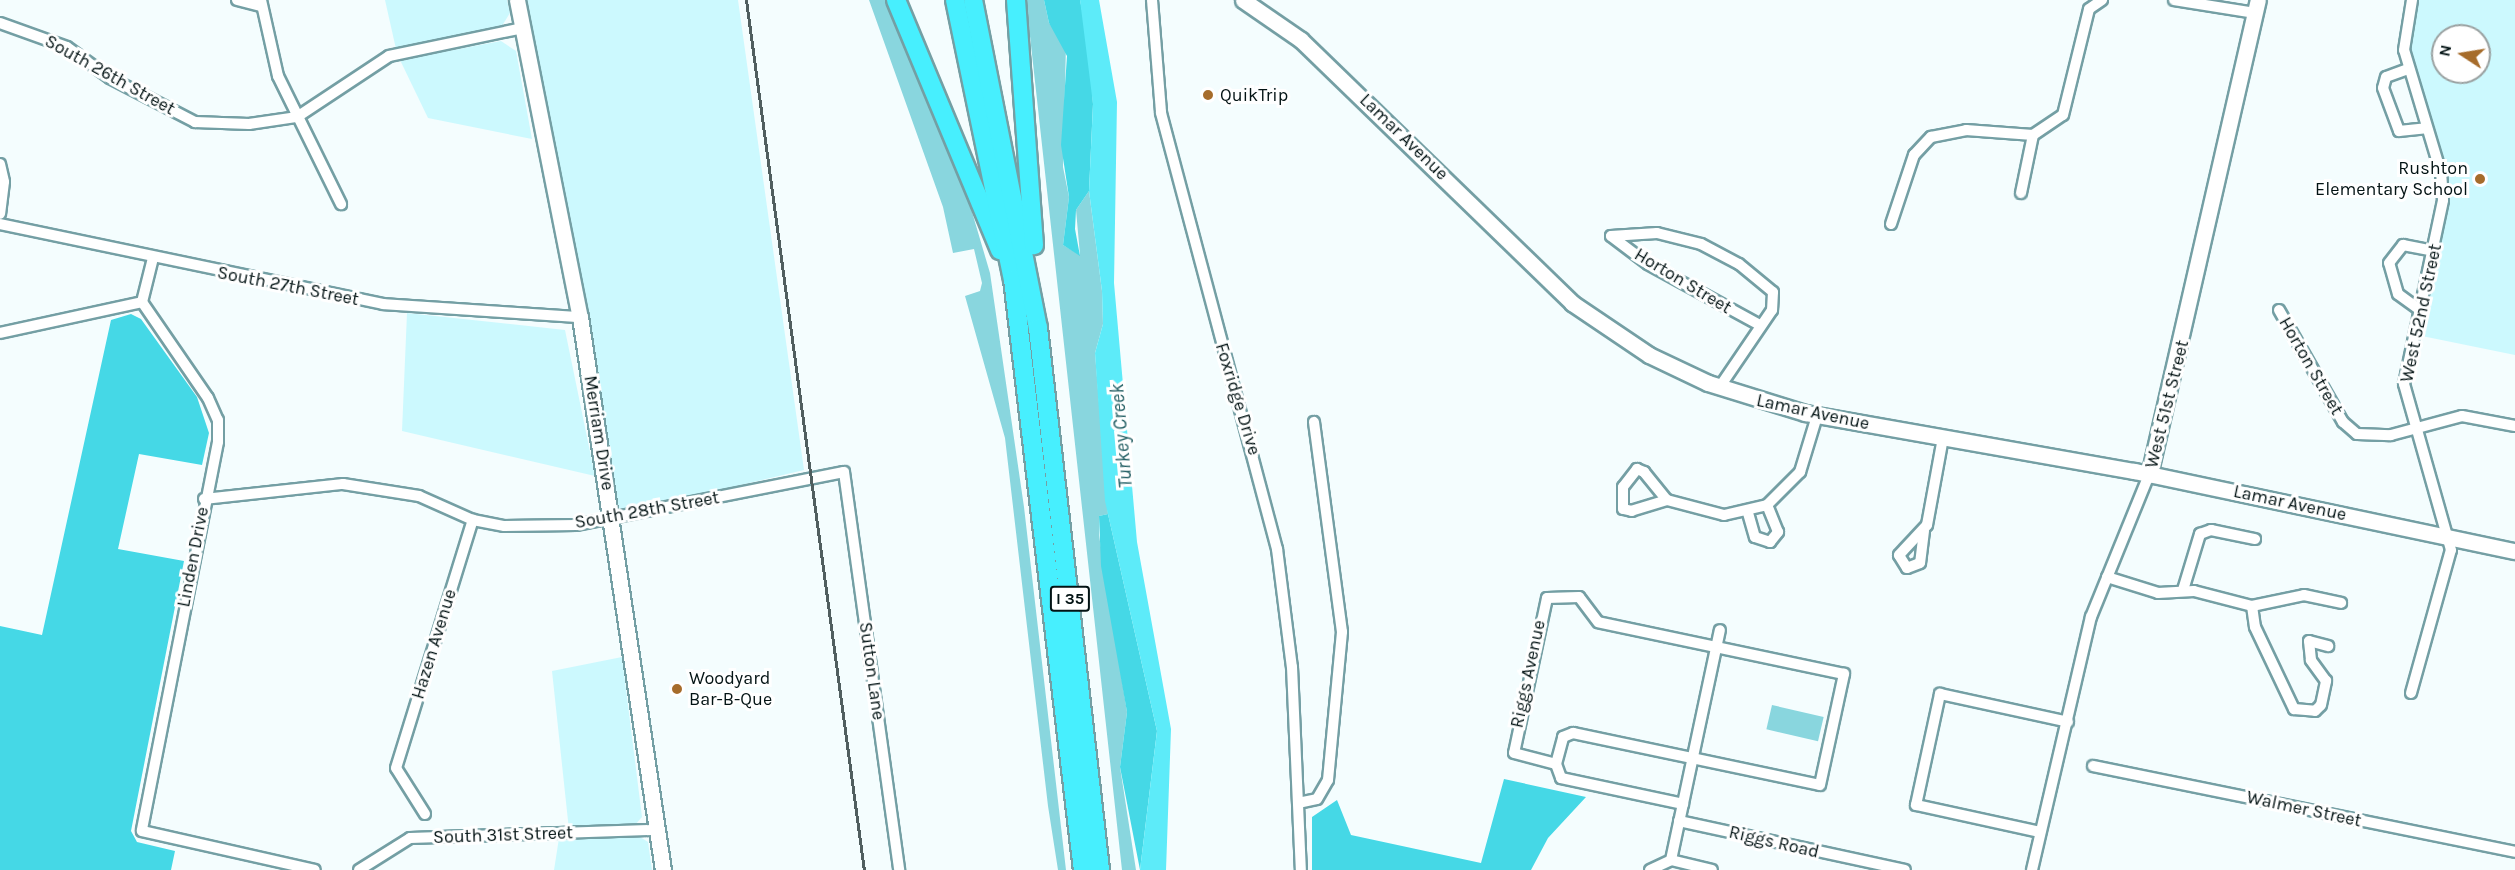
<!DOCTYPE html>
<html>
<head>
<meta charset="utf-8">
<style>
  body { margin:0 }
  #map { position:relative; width:2515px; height:870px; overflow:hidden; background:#f4fdfe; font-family:Karla,sans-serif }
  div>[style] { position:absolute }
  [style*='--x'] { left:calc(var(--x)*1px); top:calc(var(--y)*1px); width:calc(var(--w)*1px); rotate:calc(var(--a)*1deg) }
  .built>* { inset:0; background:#ccf9fe }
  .green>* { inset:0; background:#89d6de; transform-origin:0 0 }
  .forest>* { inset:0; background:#45d8e6 }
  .water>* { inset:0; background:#5debf9 }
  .roads { filter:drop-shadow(2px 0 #749fa4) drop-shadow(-2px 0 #749fa4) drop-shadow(0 2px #749fa4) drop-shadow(0 -2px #749fa4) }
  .street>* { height:10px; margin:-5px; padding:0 5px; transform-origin:5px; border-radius:5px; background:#fff }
  .secondary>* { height:15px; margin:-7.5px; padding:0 7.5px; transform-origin:7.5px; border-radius:7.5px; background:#fff }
  .highway>* { height:18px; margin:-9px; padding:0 9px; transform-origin:9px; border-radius:9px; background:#47effe }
  .rail>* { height:3px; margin:-1.5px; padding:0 1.5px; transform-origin:1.5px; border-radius:1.5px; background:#505e5f }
  .dots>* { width:16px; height:16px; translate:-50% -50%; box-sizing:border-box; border:3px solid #fff; border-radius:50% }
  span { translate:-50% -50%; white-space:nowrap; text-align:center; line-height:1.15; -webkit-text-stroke:6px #fff; paint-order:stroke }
  .shield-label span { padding:2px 4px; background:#fff; border:2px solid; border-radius:4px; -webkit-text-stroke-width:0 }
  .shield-label { font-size:16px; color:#031314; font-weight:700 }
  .street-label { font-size:18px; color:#031314 }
  .poi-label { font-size:18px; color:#031314 }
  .left { translate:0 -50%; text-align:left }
  .right { translate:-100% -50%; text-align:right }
  .water-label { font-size:20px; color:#266166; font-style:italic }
  .north { position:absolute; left:2431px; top:24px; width:60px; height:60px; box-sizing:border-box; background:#fff; border:2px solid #9aa1a1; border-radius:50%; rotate:282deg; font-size:16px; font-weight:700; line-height:24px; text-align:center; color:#031314 }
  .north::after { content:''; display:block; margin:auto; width:21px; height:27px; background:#a66c2b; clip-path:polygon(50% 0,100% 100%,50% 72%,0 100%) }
</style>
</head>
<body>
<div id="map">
  <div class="built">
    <div style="clip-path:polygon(385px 0,507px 0,510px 13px,500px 29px,396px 49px)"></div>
    <div style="clip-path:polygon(523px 0,738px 0,804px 470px,627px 512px,615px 506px)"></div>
    <div style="clip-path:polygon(evenodd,2415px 0,2515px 0,2515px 355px,2417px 335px,2446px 199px,2408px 50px,2415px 0,2443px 36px,2479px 36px,2479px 72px,2443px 72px,2443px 36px)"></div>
    <div style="clip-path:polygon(501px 41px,516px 51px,532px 139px,428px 118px,400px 60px)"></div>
    <div style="clip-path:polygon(407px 313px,565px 330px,595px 476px,402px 431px)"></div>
    <div style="clip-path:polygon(622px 657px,642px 817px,634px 826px,569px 830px,552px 671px)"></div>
    <div style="clip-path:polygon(637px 835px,648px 842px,652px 870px,554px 870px,559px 838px)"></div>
  </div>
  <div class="green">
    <div style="clip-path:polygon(869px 0,888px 0,967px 195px,990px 273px,1024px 507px,1066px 870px,1058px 870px,1048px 806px,1005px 438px,965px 296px,980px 291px,982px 283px,974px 249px,953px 253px,943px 207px)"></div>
    <div style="clip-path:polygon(1026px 0,1044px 0,1049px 23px,1066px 45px,1063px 167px,1069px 197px,1063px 245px,1080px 255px,1076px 210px,1089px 191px,1102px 291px,1103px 324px,1095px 353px,1108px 514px,1099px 516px,1099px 535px,1127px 712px,1120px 767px,1136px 870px,1122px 870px)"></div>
    <div style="left:1772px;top:705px;width:53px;height:25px;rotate:13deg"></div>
  </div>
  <div class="forest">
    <div style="clip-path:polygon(1044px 0,1080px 0,1089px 46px,1093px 104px,1089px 191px,1076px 210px,1075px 229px,1080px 256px,1063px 245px,1069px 197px,1061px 145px,1067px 56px,1049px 23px)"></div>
    <div style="clip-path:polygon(131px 314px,141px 319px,197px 397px,209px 433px,202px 465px,139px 454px,118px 549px,184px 561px,131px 831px,137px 842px,175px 851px,171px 870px,0 870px,0 626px,42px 635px,111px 320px)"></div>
    <div style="clip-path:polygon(1108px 514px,1157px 731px,1140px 870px,1120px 767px,1127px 712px,1101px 566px,1099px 516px)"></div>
    <div style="clip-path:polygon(1504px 779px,1586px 797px,1548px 838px,1531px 870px,1312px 870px,1312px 817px,1337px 800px,1351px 835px,1481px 863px)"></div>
  </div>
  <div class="water">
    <div style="clip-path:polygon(1080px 0,1099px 0,1117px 102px,1114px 283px,1137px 542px,1171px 729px,1166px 870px,1140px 870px,1157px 731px,1105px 501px,1095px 353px,1103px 324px,1102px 291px,1089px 191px,1093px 104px)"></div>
  </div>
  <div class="roads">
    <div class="street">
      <div style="--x:237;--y:0;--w:25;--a:14"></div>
      <div style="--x:261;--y:0;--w:78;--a:77.4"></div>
      <div style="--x:278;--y:76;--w:143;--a:63.8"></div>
      <div style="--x:1152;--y:0;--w:113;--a:85.4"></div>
      <div style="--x:1161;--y:113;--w:451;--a:75.1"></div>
      <div style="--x:1277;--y:549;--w:119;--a:82.8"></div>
      <div style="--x:1292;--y:667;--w:203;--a:87.5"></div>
      <div style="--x:2174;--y:0;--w:82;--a:9.1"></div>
      <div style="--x:0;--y:23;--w:71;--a:19.7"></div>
      <div style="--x:67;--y:47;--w:53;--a:35.8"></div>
      <div style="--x:110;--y:78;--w:96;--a:27.4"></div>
      <div style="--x:195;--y:122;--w:54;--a:2.1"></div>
      <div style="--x:249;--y:124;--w:49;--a:-8.3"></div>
      <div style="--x:297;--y:117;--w:110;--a:-33.5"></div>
      <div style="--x:389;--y:56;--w:137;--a:-11.8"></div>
      <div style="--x:2408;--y:69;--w:23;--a:160"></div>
      <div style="--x:2386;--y:77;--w:11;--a:105"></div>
      <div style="--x:2383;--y:88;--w:46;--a:69.6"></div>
      <div style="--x:2399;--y:131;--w:27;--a:-6"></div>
      <div style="--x:0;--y:164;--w:18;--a:77"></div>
      <div style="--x:4;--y:182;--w:32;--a:97"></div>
      <div style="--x:2021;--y:193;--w:59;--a:-78.3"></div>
      <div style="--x:0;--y:224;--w:391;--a:11.8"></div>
      <div style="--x:383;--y:304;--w:197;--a:3.8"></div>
      <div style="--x:1891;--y:224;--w:73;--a:-71.6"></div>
      <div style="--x:1914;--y:155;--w:25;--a:-47"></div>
      <div style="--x:1931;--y:137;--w:36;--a:-11"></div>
      <div style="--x:1966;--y:130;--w:67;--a:4.3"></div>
      <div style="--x:2033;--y:135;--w:36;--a:-34"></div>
      <div style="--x:2063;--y:115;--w:109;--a:-76.2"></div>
      <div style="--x:2089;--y:9;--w:16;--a:-35"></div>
      <div style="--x:1611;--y:236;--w:46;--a:-3.7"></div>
      <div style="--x:1657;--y:233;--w:45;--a:14"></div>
      <div style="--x:1701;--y:244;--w:43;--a:27.8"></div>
      <div style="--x:1739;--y:264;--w:44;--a:39.5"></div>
      <div style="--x:1773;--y:292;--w:18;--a:93"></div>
      <div style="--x:1772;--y:310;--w:94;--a:124.2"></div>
      <div style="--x:1611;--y:236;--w:46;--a:37.1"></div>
      <div style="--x:1648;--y:264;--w:125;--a:28.6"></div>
      <div style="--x:142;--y:302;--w:116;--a:55.5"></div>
      <div style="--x:208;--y:398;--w:24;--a:66"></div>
      <div style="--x:218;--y:420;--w:22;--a:90"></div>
      <div style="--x:218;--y:442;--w:396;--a:101.1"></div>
      <div style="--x:142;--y:831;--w:177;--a:12.7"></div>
      <div style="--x:142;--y:302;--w:45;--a:-76"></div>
      <div style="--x:2279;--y:310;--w:129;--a:60.3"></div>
      <div style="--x:2343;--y:422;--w:18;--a:41"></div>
      <div style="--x:2357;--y:434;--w:34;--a:2"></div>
      <div style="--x:2391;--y:435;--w:73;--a:-15"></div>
      <div style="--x:2462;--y:416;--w:54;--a:10.7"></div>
      <div style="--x:2420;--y:310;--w:27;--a:-144"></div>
      <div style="--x:2398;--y:294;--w:32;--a:-106"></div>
      <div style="--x:2389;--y:263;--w:23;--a:-52"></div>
      <div style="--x:2403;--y:245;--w:31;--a:11"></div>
      <div style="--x:0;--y:333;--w:145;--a:-12.3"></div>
      <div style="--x:1637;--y:469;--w:8;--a:23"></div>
      <div style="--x:1644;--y:472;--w:36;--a:51"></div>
      <div style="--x:1667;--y:500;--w:37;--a:163"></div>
      <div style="--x:1632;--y:511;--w:9;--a:-167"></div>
      <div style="--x:1623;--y:509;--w:22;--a:-90"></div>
      <div style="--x:1623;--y:487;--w:23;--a:-52"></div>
      <div style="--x:204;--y:499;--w:140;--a:-6.2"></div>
      <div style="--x:343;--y:484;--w:77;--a:9"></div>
      <div style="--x:419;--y:496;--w:59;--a:24"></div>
      <div style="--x:473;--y:520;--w:32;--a:11"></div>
      <div style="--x:504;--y:526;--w:72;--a:-0.8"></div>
      <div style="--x:576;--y:525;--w:273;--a:-11.2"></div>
      <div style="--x:844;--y:472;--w:402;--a:82.1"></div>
      <div style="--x:1667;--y:500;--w:59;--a:14.7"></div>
      <div style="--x:1724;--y:515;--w:44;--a:-13.1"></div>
      <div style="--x:1767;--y:505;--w:47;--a:-45"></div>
      <div style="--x:1800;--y:472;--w:59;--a:-73.1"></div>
      <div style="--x:1748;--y:513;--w:25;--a:74"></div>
      <div style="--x:1755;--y:537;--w:16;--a:18"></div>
      <div style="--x:1770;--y:542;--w:13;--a:-51"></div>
      <div style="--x:1778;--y:532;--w:29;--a:-112"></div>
      <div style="--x:1924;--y:531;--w:32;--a:97"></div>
      <div style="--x:1920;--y:563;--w:14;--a:159"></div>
      <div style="--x:1907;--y:568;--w:15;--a:-122"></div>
      <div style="--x:1899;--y:555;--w:41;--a:-47"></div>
      <div style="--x:1927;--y:525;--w:88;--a:-79.6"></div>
      <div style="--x:2107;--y:577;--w:53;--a:17.4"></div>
      <div style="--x:2158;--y:593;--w:36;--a:-3"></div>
      <div style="--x:2194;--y:591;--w:60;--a:14.5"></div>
      <div style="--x:2252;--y:606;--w:53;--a:-11.9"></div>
      <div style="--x:2304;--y:595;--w:38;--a:12"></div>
      <div style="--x:2183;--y:590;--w:59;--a:-73.1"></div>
      <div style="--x:2200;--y:534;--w:12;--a:-20"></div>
      <div style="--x:2211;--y:530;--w:45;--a:11.6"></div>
      <div style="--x:2252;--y:606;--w:21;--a:82"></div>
      <div style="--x:2255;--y:627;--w:91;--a:64.6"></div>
      <div style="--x:2294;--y:709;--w:21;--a:5"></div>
      <div style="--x:2315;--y:711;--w:8;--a:-45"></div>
      <div style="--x:2321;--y:705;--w:25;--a:-78"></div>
      <div style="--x:2326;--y:681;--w:26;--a:-126"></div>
      <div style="--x:2311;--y:660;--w:19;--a:-96"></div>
      <div style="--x:2309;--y:641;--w:20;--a:15"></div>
      <div style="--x:2411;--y:693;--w:148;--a:-74.4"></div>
      <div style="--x:2451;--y:550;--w:173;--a:-105.8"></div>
      <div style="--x:2404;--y:384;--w:188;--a:-78"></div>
      <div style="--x:2443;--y:200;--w:27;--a:-94"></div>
      <div style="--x:2441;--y:173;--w:128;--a:-106.7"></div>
      <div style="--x:2404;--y:50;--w:51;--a:-80.9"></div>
      <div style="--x:1556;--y:764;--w:28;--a:-75"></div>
      <div style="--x:1563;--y:737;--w:11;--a:-22"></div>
      <div style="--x:1573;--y:733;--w:252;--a:11.9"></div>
      <div style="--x:1820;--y:785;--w:114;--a:-77.8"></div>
      <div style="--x:1844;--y:674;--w:251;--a:-168.1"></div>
      <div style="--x:1598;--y:622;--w:31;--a:-127"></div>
      <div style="--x:1579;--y:597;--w:32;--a:178"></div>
      <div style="--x:1547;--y:598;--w:158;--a:102"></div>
      <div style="--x:1514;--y:753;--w:43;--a:14.7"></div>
      <div style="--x:1556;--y:764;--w:15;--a:70"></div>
      <div style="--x:1561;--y:778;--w:125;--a:12"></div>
      <div style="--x:2093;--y:766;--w:431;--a:11.5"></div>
      <div style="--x:1298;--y:803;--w:19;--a:-12"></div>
      <div style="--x:1317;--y:799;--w:22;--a:-60"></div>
      <div style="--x:1328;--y:780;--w:149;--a:-84.6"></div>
      <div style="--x:1342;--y:632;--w:212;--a:-97.6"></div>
      <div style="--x:425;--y:814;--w:54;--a:-122.2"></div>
      <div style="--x:396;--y:768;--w:260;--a:-72.8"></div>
      <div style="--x:1679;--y:821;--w:231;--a:12.2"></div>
      <div style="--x:2040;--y:832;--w:127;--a:-167.7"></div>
      <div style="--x:1916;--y:805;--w:114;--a:-77.8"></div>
      <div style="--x:1940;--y:694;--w:131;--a:12.3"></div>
      <div style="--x:1671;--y:860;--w:235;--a:-78"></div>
      <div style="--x:359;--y:870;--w:60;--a:-32.1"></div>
      <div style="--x:410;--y:838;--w:247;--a:-1.9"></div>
      <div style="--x:1650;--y:870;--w:23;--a:-25"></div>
      <div style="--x:1671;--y:860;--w:42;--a:13.7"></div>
      <div style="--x:2032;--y:870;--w:260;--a:-76.9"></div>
      <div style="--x:2091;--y:617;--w:153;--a:-67.8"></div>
    </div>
    <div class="secondary">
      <div style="--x:517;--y:0;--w:323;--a:78.8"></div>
      <div style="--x:580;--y:317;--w:559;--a:81.46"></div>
      <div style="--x:1243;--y:0;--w:70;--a:34.6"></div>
      <div style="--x:1301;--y:40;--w:378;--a:44.1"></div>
      <div style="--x:1572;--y:303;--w:93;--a:34"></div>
      <div style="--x:1649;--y:355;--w:65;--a:25.4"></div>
      <div style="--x:1708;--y:383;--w:102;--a:17.2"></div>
      <div style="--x:1805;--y:413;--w:334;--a:10"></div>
      <div style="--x:2134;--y:471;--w:389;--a:11.9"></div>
      <div style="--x:2149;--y:475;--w:487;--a:-77.1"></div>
    </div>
    <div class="highway">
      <div style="--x:896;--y:0;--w:271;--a:67.4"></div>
      <div style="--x:955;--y:0;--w:285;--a:78.3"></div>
      <div style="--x:1013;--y:279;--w:595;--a:83.25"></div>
      <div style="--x:973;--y:0;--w:334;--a:78.8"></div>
      <div style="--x:1038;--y:328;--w:546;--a:83.47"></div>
      <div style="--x:1016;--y:0;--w:246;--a:85.8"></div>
    </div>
  </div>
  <div class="rail">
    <div style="--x:746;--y:0;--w:878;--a:82.28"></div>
  </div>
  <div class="dots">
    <div style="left:1208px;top:95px;background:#a66c2b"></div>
    <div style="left:2480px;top:179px;background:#a66c2b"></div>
    <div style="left:677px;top:689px;background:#a66c2b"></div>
  </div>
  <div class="shield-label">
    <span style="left:1070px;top:599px">I 35</span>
  </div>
  <div class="street-label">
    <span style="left:110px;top:75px;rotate:29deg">South 26th Street</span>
    <span style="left:1404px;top:137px;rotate:44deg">Lamar Avenue</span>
    <span style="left:1683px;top:281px;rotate:31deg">Horton Street</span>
    <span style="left:288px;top:286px;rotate:11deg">South 27th Street</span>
    <span style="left:2421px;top:313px;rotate:-78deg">West 52nd Street</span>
    <span style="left:2311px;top:366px;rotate:60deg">Horton Street</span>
    <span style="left:1238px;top:399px;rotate:73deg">Foxridge Drive</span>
    <span style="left:2167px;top:404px;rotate:-76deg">West 51st Street</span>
    <span style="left:1813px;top:412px;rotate:12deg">Lamar Avenue</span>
    <span style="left:599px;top:433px;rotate:81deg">Merriam Drive</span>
    <span style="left:2290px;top:503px;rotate:12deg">Lamar Avenue</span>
    <span style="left:647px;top:510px;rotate:-10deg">South 28th Street</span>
    <span style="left:193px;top:557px;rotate:-79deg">Linden Drive</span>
    <span style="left:434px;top:644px;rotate:-73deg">Hazen Avenue</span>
    <span style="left:872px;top:671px;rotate:82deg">Sutton Lane</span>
    <span style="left:1528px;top:674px;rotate:-78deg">Riggs Avenue</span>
    <span style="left:2304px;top:809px;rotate:12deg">Walmer Street</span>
    <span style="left:503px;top:835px;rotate:-2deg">South 31st Street</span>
    <span style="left:1774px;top:842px;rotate:13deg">Riggs Road</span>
  </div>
  <div class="poi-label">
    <span class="left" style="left:1220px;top:95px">QuikTrip</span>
    <span class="right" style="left:2468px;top:179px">Rushton<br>Elementary School</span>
    <span class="left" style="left:689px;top:689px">Woodyard<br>Bar-B-Que</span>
  </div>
  <div class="water-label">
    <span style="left:1121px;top:436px;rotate:-95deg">Turkey Creek</span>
  </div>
  <div class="north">N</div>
</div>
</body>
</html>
